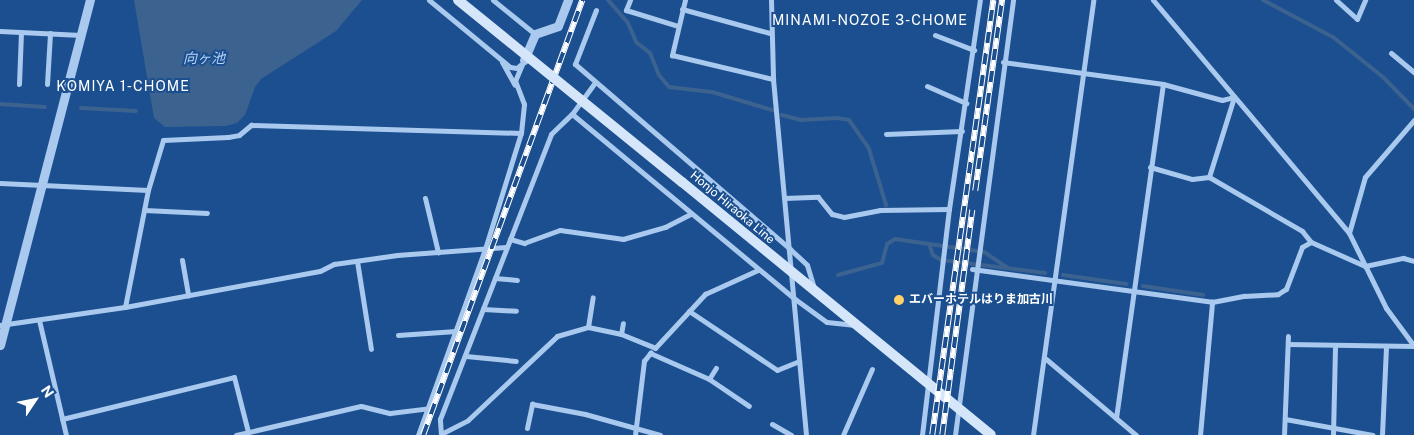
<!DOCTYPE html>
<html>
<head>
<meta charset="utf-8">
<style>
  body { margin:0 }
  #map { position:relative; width:1414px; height:435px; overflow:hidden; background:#1b4f8f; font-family:"Public Sans","Noto Sans JP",sans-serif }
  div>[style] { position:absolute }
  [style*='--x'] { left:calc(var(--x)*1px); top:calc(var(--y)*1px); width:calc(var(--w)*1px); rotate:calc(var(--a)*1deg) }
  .water>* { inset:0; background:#3c6290 }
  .stream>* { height:4px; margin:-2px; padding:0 2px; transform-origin:2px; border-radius:2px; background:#3c6290 }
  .minor>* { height:5px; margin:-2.5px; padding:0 2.5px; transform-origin:2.5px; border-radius:2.5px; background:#a9c9ee }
  .tertiary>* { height:9px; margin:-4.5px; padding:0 4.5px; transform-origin:4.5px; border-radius:4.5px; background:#a9c9ee }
  .secondary>* { height:10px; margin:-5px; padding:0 5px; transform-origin:5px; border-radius:5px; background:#d6e6fa }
  .rail>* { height:5.5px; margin-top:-2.75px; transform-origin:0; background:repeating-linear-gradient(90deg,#1b4f8f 0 11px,#fff 0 22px); box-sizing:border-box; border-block:1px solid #fff }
  .secondary-bridge>* { height:10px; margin:-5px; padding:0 5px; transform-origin:5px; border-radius:5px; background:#d6e6fa }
  .dots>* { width:14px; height:14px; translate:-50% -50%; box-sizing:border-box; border:2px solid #1b4f8f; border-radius:50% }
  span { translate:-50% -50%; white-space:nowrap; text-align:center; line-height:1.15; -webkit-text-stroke:4px #1b4f8f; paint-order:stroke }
  .street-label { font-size:12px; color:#fff }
  .poi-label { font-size:12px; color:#fff; font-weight:700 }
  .left { translate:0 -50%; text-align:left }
  .neighbourhood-label { font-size:14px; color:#fff; letter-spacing:1px }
  .water-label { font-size:14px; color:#b5d3f5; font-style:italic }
  .north { position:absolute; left:10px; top:375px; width:50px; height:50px; -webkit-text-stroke:4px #1b4f8f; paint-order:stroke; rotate:56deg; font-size:14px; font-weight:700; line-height:20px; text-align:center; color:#fff }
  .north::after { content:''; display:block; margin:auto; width:18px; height:22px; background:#fff; clip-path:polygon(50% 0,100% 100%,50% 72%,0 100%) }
</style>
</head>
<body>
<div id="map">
  <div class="water">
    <div style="clip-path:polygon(134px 0,362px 0,336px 31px,261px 79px,255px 87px,245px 115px,237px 123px,226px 126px,165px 127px,154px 118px)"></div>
  </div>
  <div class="stream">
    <div style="--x:608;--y:0;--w:30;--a:49"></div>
    <div style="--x:628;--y:23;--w:21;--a:67"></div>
    <div style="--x:636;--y:42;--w:18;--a:38"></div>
    <div style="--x:650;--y:53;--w:24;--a:68"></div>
    <div style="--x:659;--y:75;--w:16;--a:50"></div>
    <div style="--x:669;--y:87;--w:43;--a:6.6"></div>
    <div style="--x:712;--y:92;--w:63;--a:16.7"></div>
    <div style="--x:1263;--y:0;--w:79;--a:27.9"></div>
    <div style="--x:1333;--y:37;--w:64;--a:38.7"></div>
    <div style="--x:1383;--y:77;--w:45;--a:45.9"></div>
    <div style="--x:0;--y:104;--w:45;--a:3.8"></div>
    <div style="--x:81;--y:108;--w:55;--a:3.1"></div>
    <div style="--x:782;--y:115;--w:20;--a:15"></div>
    <div style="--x:801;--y:120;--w:36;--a:-3"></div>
    <div style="--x:837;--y:118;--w:12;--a:9"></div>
    <div style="--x:849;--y:120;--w:35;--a:55"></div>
    <div style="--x:869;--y:149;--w:59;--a:73.1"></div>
    <div style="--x:929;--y:244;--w:12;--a:70"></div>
    <div style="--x:933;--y:255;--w:9;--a:32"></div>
    <div style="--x:941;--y:260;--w:105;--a:7.1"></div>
    <div style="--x:838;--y:275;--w:46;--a:-15.3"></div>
    <div style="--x:882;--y:263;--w:20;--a:-75"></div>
    <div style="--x:887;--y:244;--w:9;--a:-32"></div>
    <div style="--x:895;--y:239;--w:90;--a:8.3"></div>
    <div style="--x:984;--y:252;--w:29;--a:34"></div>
    <div style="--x:1063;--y:275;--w:64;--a:8.1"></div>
    <div style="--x:1143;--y:286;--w:61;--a:8.5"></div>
  </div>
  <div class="minor">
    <div style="--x:429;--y:0;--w:105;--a:39.6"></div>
    <div style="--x:510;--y:67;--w:7;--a:8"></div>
    <div style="--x:517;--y:68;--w:4;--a:-45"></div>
    <div style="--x:493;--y:0;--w:54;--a:39"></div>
    <div style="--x:630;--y:0;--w:11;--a:112"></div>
    <div style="--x:626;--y:10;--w:54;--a:17.1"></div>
    <div style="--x:685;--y:0;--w:57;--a:103.3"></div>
    <div style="--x:672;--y:55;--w:104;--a:13.4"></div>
    <div style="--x:771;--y:0;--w:79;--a:88.5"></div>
    <div style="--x:773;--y:79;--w:358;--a:84.7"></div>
    <div style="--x:1153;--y:0;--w:304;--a:49.9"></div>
    <div style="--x:1349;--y:233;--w:84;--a:63.7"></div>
    <div style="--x:1386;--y:308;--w:47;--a:53.6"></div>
    <div style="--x:1336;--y:0;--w:28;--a:42"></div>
    <div style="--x:1357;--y:19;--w:21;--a:-67"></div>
    <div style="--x:682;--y:9;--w:91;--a:15.3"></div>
    <div style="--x:596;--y:10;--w:58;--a:111.3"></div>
    <div style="--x:575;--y:64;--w:284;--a:40.7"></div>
    <div style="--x:790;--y:249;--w:23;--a:43"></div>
    <div style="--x:807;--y:265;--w:24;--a:73"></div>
    <div style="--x:0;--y:31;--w:81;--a:2.8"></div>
    <div style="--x:935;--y:35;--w:42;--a:21"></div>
    <div style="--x:1391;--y:53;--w:30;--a:40"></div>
    <div style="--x:502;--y:62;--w:26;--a:61"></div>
    <div style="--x:1003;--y:62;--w:162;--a:7.8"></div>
    <div style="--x:1163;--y:84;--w:61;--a:15.2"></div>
    <div style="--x:1222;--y:100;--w:12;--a:-14"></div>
    <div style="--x:1234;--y:97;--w:84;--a:107.4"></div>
    <div style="--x:19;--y:84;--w:52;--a:-87.8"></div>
    <div style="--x:47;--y:84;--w:51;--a:-86.6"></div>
    <div style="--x:927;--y:86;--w:43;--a:23.6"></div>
    <div style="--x:572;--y:114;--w:290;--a:39.7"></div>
    <div style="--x:795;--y:299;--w:39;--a:36"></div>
    <div style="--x:827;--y:322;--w:28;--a:6"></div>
    <div style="--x:886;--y:134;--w:76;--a:-2.3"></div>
    <div style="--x:1150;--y:167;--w:44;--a:15.9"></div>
    <div style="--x:1192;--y:179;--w:17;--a:-7"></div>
    <div style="--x:1209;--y:177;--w:108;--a:30.1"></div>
    <div style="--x:1302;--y:231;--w:14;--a:51"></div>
    <div style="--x:0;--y:183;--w:148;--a:2.7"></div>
    <div style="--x:425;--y:198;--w:56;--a:76.5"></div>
    <div style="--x:784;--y:198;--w:34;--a:-2"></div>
    <div style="--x:818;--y:197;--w:22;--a:51"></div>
    <div style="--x:832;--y:214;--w:12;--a:14"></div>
    <div style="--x:844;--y:217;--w:37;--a:-11"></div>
    <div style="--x:880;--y:210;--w:69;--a:-0.8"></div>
    <div style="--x:144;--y:210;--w:63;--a:2.7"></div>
    <div style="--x:1349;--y:233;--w:58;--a:-74.1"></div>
    <div style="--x:1365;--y:177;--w:75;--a:-49.3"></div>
    <div style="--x:510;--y:239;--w:15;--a:16"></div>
    <div style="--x:524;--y:243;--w:38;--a:-20"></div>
    <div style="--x:560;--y:230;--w:64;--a:8.1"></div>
    <div style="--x:623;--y:239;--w:44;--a:-15.9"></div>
    <div style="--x:665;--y:227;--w:28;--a:-27"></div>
    <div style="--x:182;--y:260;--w:36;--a:80"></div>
    <div style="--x:357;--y:261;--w:89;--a:81"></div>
    <div style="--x:972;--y:269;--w:242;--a:7.8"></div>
    <div style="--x:1212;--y:302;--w:33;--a:-11"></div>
    <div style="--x:1244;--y:296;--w:34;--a:-3"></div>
    <div style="--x:1278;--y:294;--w:9;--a:-32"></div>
    <div style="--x:1286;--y:289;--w:45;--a:-69.1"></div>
    <div style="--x:1302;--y:247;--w:10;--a:-29"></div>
    <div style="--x:1311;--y:242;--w:59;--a:24"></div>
    <div style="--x:1365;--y:266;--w:39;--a:-12"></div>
    <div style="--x:1403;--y:258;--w:11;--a:15"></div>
    <div style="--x:495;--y:278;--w:22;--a:5"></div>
    <div style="--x:125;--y:307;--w:119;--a:-78.9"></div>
    <div style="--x:148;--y:190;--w:52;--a:-73.3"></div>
    <div style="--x:163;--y:140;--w:65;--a:-2.6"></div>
    <div style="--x:228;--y:137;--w:11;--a:-10"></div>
    <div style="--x:239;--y:135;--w:16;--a:-40"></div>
    <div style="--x:251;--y:125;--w:270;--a:1.7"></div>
    <div style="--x:483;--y:309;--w:33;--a:3"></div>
    <div style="--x:689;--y:311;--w:106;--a:33.8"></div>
    <div style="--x:777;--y:370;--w:24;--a:-22"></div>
    <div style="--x:39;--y:320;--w:118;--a:76.8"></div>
    <div style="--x:0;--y:325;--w:126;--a:-8.2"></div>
    <div style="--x:125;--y:307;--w:198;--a:-10.5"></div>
    <div style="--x:320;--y:271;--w:16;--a:-27"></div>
    <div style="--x:334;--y:264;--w:64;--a:-8.1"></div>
    <div style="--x:397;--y:255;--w:109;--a:-4.2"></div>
    <div style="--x:588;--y:327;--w:30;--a:-81"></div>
    <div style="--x:621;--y:334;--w:11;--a:-80"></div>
    <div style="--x:398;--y:335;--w:58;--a:-3.9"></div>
    <div style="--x:1288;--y:344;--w:126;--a:0.9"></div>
    <div style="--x:650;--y:353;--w:64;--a:23.8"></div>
    <div style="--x:709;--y:379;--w:48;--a:34"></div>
    <div style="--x:466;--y:356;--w:50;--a:5.7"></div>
    <div style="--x:1046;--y:359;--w:118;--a:40.2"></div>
    <div style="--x:709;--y:379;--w:13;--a:-58"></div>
    <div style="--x:1116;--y:418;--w:337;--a:-82"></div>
    <div style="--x:62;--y:419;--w:177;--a:-13.7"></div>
    <div style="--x:234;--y:377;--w:57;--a:75.7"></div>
    <div style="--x:1285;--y:419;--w:89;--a:10.3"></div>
    <div style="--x:772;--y:424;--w:22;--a:30"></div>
    <div style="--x:527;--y:428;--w:25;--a:-78"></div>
    <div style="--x:532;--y:404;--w:54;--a:10.7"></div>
    <div style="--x:585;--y:414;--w:78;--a:15.6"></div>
    <div style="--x:441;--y:434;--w:30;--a:-27"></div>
    <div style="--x:468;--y:420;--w:122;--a:-43.3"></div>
    <div style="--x:557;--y:336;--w:32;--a:-16"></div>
    <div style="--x:588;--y:327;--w:34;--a:12"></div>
    <div style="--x:621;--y:334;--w:37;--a:22"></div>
    <div style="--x:655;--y:348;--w:74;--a:-47.2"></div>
    <div style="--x:705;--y:294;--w:58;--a:-24.4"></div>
    <div style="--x:236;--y:435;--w:128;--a:-13.1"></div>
    <div style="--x:361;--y:406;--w:30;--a:14"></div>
    <div style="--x:390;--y:413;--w:38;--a:-7"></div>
    <div style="--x:418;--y:435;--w:198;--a:-70.2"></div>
    <div style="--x:485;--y:249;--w:121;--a:-72.8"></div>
    <div style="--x:521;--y:133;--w:29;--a:-84"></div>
    <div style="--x:524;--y:104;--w:25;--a:-111"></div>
    <div style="--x:515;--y:81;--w:23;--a:-67"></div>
    <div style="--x:441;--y:435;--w:16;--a:-94"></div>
    <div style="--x:440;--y:419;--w:306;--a:-68.7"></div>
    <div style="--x:551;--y:134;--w:29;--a:-44"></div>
    <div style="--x:572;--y:114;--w:39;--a:-54"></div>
    <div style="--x:635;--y:435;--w:75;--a:-83.1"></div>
    <div style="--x:644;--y:361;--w:11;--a:-52"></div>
    <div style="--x:843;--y:435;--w:72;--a:-66.3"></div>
    <div style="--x:922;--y:435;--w:228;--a:-83.2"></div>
    <div style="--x:949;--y:209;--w:211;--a:-81.6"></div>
    <div style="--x:955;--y:435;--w:439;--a:-82.4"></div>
    <div style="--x:1033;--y:435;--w:439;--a:-82.1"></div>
    <div style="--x:1200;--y:435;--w:134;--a:-84.8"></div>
    <div style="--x:1284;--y:435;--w:99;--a:-87.7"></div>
    <div style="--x:1333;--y:435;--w:88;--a:-88.7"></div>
    <div style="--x:1382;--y:435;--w:87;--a:-87.4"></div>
  </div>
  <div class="tertiary">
    <div style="--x:524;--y:60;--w:28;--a:-67"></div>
    <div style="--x:535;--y:34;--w:24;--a:-19"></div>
    <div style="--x:558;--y:26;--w:28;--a:-69"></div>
    <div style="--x:0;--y:345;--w:357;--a:-75.4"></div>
  </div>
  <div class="secondary">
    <div style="--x:682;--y:182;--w:399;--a:39.3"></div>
  </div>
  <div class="rail">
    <div style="--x:975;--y:191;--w:193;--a:-82"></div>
    <div style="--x:423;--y:435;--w:463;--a:-69.9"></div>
    <div style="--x:932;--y:435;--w:439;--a:-82"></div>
    <div style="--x:942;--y:435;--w:227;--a:-82.4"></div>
  </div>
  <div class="secondary-bridge">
    <div style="--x:458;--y:0;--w:289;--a:39.1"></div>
  </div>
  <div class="dots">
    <div style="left:899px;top:300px;background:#ffd166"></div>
  </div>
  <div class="street-label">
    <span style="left:732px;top:208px;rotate:40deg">Honjo Hiraoka Line</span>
  </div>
  <div class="poi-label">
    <span class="left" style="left:909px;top:300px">エバーホテルはりま加古川</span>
  </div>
  <div class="neighbourhood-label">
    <span style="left:870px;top:20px">MINAMI-NOZOE 3-CHOME</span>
    <span style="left:123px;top:86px">KOMIYA 1-CHOME</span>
  </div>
  <div class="water-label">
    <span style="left:204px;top:58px">向ヶ池</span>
  </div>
  <div class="north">N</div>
</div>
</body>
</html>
